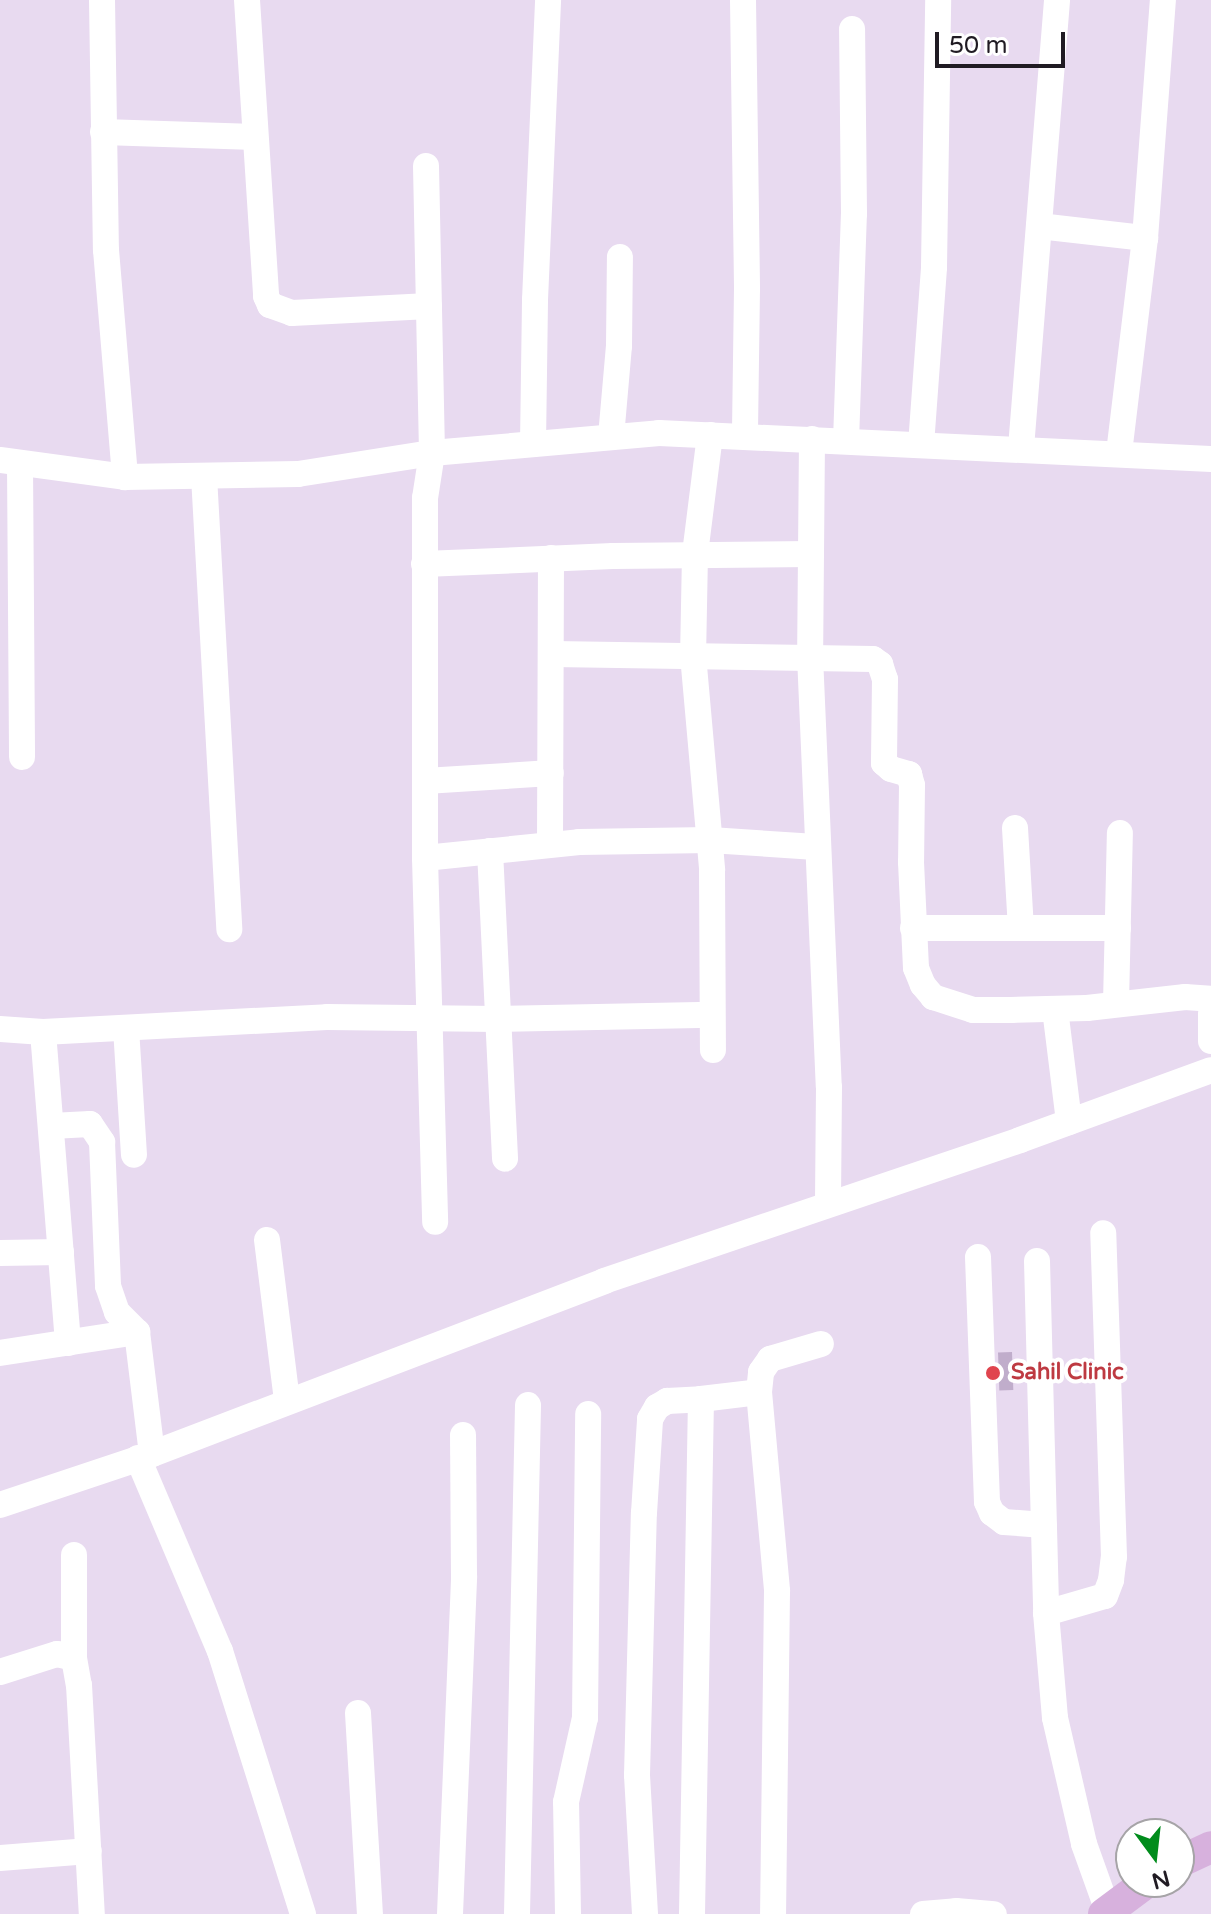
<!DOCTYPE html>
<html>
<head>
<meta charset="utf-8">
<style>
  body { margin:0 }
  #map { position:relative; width:1211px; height:1914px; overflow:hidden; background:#e8daf0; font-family:"Varela Round",sans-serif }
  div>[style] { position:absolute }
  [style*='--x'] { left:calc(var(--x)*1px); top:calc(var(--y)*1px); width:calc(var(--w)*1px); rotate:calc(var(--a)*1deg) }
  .building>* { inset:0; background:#c0adcb; transform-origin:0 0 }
  .minor>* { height:26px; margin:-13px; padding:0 13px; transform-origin:13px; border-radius:13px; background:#fff }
  .major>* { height:32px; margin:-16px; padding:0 16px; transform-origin:16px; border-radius:16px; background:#d7b1dd }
  .dots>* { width:22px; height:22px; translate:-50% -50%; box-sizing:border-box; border:4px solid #fff; border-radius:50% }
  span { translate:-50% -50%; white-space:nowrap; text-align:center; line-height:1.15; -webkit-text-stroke:8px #fff; paint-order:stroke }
  .health-label { font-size:22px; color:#be3a42; font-weight:700 }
  .left { translate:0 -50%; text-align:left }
  .north { position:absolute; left:1115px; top:1818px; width:80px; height:80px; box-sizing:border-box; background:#fff; border:2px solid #a6a4a7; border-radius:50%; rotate:165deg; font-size:22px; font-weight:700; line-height:32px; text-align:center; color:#201b23 }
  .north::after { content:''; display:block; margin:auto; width:28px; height:36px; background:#018c1c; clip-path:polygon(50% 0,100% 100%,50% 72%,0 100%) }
  .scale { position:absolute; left:935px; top:32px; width:130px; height:36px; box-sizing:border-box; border:4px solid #201b23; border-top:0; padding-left:10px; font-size:24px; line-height:28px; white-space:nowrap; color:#201b23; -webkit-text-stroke:6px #fff; paint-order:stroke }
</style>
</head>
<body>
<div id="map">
  <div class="building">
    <div style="left:1012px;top:1352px;width:38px;height:14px;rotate:88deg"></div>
  </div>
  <div class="minor">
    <div style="--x:102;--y:0;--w:250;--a:89.1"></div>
    <div style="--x:106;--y:250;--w:228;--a:85.2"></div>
    <div style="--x:247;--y:0;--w:297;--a:86.3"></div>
    <div style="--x:266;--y:296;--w:10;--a:66"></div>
    <div style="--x:270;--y:305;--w:23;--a:20"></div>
    <div style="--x:292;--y:313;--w:137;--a:-2.9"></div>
    <div style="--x:743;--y:0;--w:288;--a:89.2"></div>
    <div style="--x:747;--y:288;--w:146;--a:90.8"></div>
    <div style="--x:103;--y:132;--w:152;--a:1.9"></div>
    <div style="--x:426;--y:166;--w:287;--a:88.8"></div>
    <div style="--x:432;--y:453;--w:46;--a:98.8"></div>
    <div style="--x:425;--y:498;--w:360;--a:90"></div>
    <div style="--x:425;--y:858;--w:364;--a:88.4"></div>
    <div style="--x:1039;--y:226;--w:107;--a:6.5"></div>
    <div style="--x:710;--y:435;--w:120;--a:97.2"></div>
    <div style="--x:695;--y:554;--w:101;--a:91.1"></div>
    <div style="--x:693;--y:655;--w:216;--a:84.9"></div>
    <div style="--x:712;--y:870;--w:180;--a:89.7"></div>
    <div style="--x:611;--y:437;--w:91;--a:-85"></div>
    <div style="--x:619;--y:346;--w:89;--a:-89.4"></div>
    <div style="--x:812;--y:439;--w:217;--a:90.5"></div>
    <div style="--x:810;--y:656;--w:431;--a:87.5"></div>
    <div style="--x:829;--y:1087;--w:117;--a:90.5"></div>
    <div style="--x:846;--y:441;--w:227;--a:-88"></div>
    <div style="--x:854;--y:214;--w:185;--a:-90.6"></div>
    <div style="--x:533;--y:444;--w:144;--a:-89.2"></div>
    <div style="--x:535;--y:300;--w:300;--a:-87.5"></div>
    <div style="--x:921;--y:445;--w:178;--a:-85.8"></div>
    <div style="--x:934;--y:267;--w:267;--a:-89.1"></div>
    <div style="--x:1021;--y:448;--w:449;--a:-85.4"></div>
    <div style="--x:1119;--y:453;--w:217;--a:-83.1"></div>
    <div style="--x:1145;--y:238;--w:239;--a:-85.7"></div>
    <div style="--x:0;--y:460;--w:126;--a:7.7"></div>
    <div style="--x:125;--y:477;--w:173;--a:-1"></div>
    <div style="--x:298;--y:474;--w:136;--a:-8.9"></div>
    <div style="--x:432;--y:453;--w:228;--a:-5"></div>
    <div style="--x:659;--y:433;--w:553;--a:2.7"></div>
    <div style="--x:20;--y:464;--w:293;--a:89.6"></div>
    <div style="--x:204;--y:476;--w:454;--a:86.8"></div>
    <div style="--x:424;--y:564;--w:189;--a:-2.4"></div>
    <div style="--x:613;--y:556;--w:198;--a:-0.6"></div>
    <div style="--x:553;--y:654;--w:320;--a:0.9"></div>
    <div style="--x:873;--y:659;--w:9;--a:36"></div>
    <div style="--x:880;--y:664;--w:16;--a:72"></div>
    <div style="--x:885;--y:679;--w:84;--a:90.7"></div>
    <div style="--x:884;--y:763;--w:9;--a:41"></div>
    <div style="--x:891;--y:769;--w:19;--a:16"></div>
    <div style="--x:909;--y:774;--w:11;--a:75"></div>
    <div style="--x:912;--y:785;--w:77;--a:90.7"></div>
    <div style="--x:911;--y:862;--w:106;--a:87.3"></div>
    <div style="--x:916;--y:968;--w:18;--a:68"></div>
    <div style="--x:923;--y:985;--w:16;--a:50"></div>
    <div style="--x:933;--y:997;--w:42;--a:18"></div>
    <div style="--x:973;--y:1010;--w:38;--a:0"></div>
    <div style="--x:1011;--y:1010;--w:76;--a:-1.5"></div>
    <div style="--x:1087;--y:1008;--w:99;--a:-6.4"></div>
    <div style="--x:1185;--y:997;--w:26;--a:4"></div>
    <div style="--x:425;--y:781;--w:126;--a:-3.6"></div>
    <div style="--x:1015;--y:828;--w:100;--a:86.6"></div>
    <div style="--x:550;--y:843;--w:285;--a:-89.8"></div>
    <div style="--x:490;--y:851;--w:308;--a:87.2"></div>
    <div style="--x:425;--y:858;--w:155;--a:-5.9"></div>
    <div style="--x:579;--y:842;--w:131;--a:-0.9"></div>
    <div style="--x:710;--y:840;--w:106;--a:3.8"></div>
    <div style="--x:913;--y:928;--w:205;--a:0"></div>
    <div style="--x:1116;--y:1004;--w:171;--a:-88.7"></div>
    <div style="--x:1055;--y:1009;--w:114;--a:82.9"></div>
    <div style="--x:1211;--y:1013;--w:28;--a:90"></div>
    <div style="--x:126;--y:1028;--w:127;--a:86.4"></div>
    <div style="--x:0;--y:1029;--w:43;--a:4"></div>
    <div style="--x:43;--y:1032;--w:284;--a:-3"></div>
    <div style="--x:327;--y:1017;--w:170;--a:0.7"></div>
    <div style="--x:497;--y:1019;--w:215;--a:-1.1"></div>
    <div style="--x:43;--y:1032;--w:312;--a:85.4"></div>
    <div style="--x:51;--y:1126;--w:39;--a:-3"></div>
    <div style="--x:90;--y:1124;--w:22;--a:56"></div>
    <div style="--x:102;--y:1142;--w:144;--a:87.6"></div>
    <div style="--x:108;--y:1286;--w:28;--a:71"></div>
    <div style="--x:117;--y:1312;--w:28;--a:45"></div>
    <div style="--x:137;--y:1332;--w:123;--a:83"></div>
    <div style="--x:267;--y:1240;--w:161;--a:82.9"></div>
    <div style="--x:0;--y:1253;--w:61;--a:-0.9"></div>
    <div style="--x:978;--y:1257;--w:245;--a:87.9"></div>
    <div style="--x:987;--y:1502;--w:12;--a:66"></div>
    <div style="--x:992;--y:1513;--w:15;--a:37"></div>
    <div style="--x:1004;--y:1522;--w:40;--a:4.3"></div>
    <div style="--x:1037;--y:1261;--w:352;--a:88.5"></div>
    <div style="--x:1046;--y:1613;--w:105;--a:85.1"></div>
    <div style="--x:1055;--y:1718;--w:129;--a:77"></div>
    <div style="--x:1084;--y:1844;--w:71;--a:70.3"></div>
    <div style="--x:0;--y:1353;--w:139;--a:-8.7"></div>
    <div style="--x:759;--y:1392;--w:200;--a:84.8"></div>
    <div style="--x:777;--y:1591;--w:323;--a:90.7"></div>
    <div style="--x:138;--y:1458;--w:210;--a:67"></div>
    <div style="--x:220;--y:1651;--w:276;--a:72.5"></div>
    <div style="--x:0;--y:1505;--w:160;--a:-18.5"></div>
    <div style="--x:152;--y:1454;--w:484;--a:-20.9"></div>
    <div style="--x:604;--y:1281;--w:439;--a:-18.7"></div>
    <div style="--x:1020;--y:1140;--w:203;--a:-20.1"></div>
    <div style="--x:74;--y:1555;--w:103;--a:90"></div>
    <div style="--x:1046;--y:1613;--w:61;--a:-16.1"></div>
    <div style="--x:1105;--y:1596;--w:17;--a:-69"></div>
    <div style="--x:1111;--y:1580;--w:23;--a:-83"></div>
    <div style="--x:1114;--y:1557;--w:324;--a:-91.9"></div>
    <div style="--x:0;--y:1672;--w:60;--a:-17.5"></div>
    <div style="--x:57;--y:1654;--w:17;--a:13"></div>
    <div style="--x:74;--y:1658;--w:27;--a:80"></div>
    <div style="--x:79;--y:1685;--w:229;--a:86.8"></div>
    <div style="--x:358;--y:1713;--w:201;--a:86.6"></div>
    <div style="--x:0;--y:1858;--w:89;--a:-4.5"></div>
    <div style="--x:450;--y:1914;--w:338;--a:-87.6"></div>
    <div style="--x:464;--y:1576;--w:141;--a:-90.4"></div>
    <div style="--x:517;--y:1914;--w:509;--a:-88.76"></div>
    <div style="--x:568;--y:1914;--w:112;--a:-91"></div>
    <div style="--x:566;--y:1802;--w:86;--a:-77.3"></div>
    <div style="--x:585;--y:1718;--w:304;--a:-89.4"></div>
    <div style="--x:645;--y:1914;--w:139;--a:-93.3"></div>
    <div style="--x:637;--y:1775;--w:262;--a:-88.5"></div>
    <div style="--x:644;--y:1513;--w:94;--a:-86.3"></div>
    <div style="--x:650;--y:1419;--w:14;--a:-60"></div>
    <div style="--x:657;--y:1407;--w:12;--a:-31"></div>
    <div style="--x:667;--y:1401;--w:34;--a:-3"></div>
    <div style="--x:692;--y:1914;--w:515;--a:-89"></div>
    <div style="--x:701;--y:1399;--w:58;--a:-6.9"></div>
    <div style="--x:759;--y:1392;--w:20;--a:-84"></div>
    <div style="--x:761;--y:1372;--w:16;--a:-55"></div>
    <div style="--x:770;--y:1359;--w:53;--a:-16.4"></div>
    <div style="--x:923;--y:1914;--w:33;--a:-5"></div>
    <div style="--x:956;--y:1911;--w:38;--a:5"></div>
  </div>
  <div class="major">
    <div style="--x:1179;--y:1862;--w:35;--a:-25"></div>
    <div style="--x:1104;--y:1914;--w:54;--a:-36.7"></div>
  </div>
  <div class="dots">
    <div style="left:993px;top:1373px;background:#e0444e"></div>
  </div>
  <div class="health-label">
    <span class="left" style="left:1011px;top:1373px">Sahil Clinic</span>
  </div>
  <div class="north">N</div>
  <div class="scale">50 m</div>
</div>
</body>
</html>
